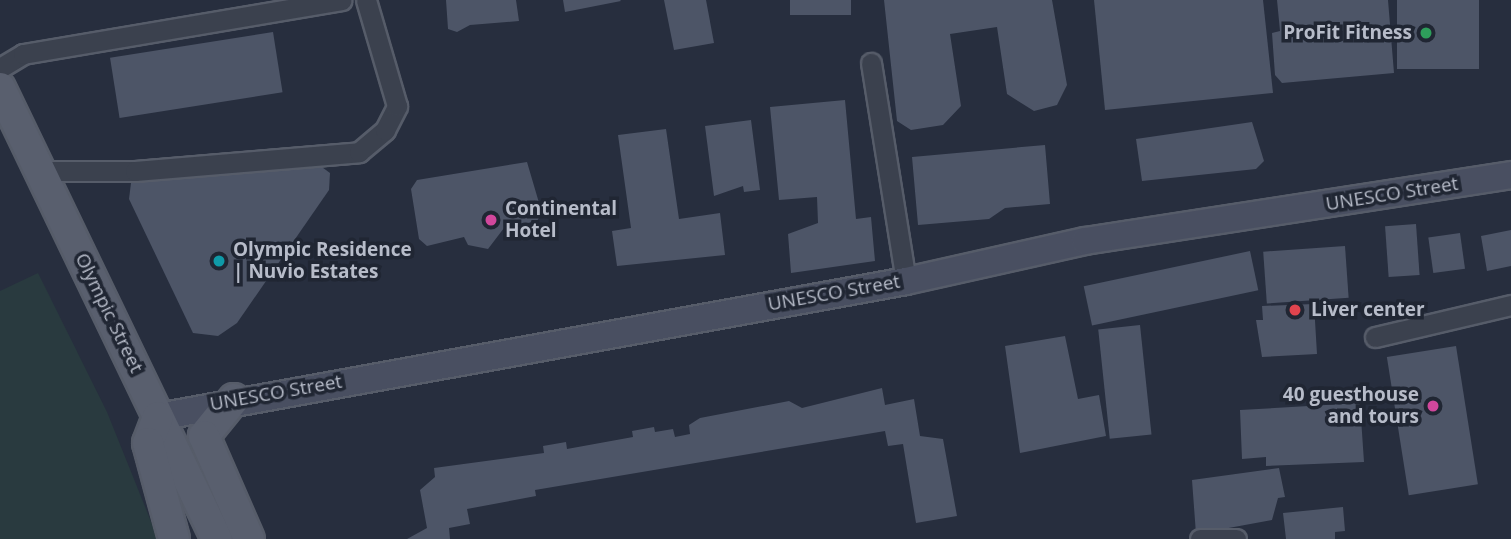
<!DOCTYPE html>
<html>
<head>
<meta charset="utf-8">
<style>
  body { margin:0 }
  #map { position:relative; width:1511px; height:539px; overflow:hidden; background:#272e3e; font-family:"Open Sans",sans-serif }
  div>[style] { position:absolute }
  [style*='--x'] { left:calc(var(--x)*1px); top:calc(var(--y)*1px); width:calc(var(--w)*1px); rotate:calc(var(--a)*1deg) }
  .green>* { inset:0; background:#293a3f }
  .building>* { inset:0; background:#4d5567; transform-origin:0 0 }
  .roads { filter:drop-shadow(2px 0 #565c69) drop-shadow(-2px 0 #565c69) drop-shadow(0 2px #565c69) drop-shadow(0 -2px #565c69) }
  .street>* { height:19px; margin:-9.5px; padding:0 9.5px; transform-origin:9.5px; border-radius:9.5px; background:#3b414e }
  .secondary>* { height:26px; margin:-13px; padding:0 13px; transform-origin:13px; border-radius:13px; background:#494f61 }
  .primary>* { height:30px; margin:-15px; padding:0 15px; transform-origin:15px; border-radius:15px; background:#595f6e }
  .dots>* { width:19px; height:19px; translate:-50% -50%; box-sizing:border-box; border:4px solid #202633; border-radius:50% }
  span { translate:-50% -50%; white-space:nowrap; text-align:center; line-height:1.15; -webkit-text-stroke:7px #202633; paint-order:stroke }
  .poi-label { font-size:19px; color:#b7bcc9; font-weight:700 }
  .right { translate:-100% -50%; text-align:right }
  .left { translate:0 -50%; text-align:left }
  .street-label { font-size:19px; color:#b7bcc9 }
</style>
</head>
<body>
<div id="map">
  <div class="green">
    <div style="clip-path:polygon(38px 273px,107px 412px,158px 539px,0 539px,0 291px)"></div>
  </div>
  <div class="building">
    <div style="clip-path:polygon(446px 0,516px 0,519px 21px,470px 25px,457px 32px,448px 29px)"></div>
    <div style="clip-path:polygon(563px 0,620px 0,621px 1px,565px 12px)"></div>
    <div style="clip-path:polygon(664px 0,706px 0,714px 43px,674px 50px)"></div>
    <div style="left:790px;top:0;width:61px;height:15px"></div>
    <div style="clip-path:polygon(884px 0,1052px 0,1067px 85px,1057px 105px,1034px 111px,1007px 94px,997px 27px,950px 34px,961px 106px,943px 125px,911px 130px,897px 121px)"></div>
    <div style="clip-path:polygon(1094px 0,1263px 0,1273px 93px,1105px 110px)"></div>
    <div style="clip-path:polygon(1277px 0,1388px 0,1394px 73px,1282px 83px,1275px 75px,1272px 33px,1280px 31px)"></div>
    <div style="left:1397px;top:0;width:82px;height:69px"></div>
    <div style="left:273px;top:32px;width:61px;height:165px;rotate:81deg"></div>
    <div style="clip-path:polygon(845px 100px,856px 219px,871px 217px,875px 261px,791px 273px,788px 234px,818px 223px,817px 197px,779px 200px,770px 107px)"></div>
    <div style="clip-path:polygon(751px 120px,760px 190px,744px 192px,743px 186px,714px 196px,705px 126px)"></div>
    <div style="clip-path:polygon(1252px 122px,1264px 161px,1256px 169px,1142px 181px,1136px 139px)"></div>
    <div style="clip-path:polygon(666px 129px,679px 219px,720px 213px,725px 255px,617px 266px,612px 231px,631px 228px,618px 135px)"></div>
    <div style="clip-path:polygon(1045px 145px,1050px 204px,1005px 208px,989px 219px,918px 225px,912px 157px)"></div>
    <div style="clip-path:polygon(315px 162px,330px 173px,329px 190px,237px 323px,218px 336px,193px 333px,129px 199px,131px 183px,137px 177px)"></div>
    <div style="clip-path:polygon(527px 162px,542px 213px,537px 221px,504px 228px,488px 249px,468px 245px,464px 237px,427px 246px,419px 239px,411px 189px,417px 180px)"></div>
    <div style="left:1416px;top:224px;width:51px;height:31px;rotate:86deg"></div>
    <div style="clip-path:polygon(1511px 230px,1511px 266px,1487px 271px,1481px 236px)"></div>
    <div style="left:1460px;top:233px;width:36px;height:32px;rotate:82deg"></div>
    <div style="left:1345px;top:246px;width:52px;height:82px;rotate:86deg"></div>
    <div style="left:1250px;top:251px;width:40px;height:170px;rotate:78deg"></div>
    <div style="clip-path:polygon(1314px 304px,1317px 354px,1262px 357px,1256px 320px,1263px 320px,1262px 306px)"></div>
    <div style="left:1140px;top:325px;width:110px;height:42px;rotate:84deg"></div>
    <div style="clip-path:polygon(1065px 336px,1078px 399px,1099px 395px,1106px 436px,1020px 453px,1005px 346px)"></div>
    <div style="left:1456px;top:346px;width:140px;height:70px;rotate:81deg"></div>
    <div style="clip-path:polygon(882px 388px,885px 405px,914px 399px,920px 436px,943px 439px,957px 516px,916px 523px,903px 444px,888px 446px,885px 431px,535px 490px,536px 496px,467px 509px,470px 524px,449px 528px,450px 539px,407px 539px,427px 528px,420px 490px,435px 477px,434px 468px,544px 453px,543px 446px,566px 442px,567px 449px,633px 437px,632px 431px,654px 427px,655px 432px,673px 429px,675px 437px,690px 434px,689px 425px,700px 418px,789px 401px,802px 408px)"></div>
    <div style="clip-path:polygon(1360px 403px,1364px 462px,1266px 466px,1266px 457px,1242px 459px,1240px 410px)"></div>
    <div style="clip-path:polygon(1279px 468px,1285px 497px,1278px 498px,1272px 520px,1196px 534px,1192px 480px)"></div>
    <div style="clip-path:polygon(1343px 507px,1345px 531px,1335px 532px,1335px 539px,1286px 539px,1283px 513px)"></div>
  </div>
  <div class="roads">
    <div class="street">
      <div style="--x:871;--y:63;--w:221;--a:80.9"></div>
      <div style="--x:0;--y:68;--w:27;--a:-31"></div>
      <div style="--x:23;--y:54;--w:323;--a:-9.6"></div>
      <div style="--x:40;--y:171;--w:95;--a:0"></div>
      <div style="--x:135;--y:171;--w:225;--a:-4.8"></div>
      <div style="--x:359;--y:152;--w:34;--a:-40"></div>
      <div style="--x:385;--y:130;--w:27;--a:-63"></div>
      <div style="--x:397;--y:106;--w:110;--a:-106.3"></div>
      <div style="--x:1375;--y:337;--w:140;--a:-13.2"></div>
      <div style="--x:1200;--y:539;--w:36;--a:0"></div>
    </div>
    <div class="secondary">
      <div style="--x:158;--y:417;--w:760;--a:-10.3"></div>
      <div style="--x:906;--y:281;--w:183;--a:-12.6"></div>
      <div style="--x:1085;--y:241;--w:431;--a:-8.8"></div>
    </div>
    <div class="primary">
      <div style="--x:0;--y:88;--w:500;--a:64.31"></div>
      <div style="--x:234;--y:399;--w:48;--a:129"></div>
      <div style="--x:204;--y:436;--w:112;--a:66.4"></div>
      <div style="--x:158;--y:417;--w:28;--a:111"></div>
      <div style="--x:148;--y:443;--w:99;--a:74.8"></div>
    </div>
  </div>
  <div class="dots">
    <div style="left:1426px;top:33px;background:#2e9e5b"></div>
    <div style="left:491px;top:220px;background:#d1479c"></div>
    <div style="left:219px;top:261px;background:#0f9aa8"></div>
    <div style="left:1295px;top:310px;background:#e0444e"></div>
    <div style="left:1433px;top:406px;background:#d1479c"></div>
  </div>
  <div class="poi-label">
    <span class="right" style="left:1412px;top:33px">ProFit Fitness</span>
    <span class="left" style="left:505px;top:220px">Continental<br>Hotel</span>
    <span class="left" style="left:233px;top:261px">Olympic Residence<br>| Nuvio Estates</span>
    <span class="left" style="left:1311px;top:310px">Liver center</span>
    <span class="right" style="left:1419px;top:406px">40 guesthouse<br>and tours</span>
  </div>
  <div class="street-label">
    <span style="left:1392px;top:194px;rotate:-9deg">UNESCO Street</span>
    <span style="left:834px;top:293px;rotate:-10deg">UNESCO Street</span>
    <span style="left:109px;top:313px;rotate:64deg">Olympic Street</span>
    <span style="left:276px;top:393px;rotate:-10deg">UNESCO Street</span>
  </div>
</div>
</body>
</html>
